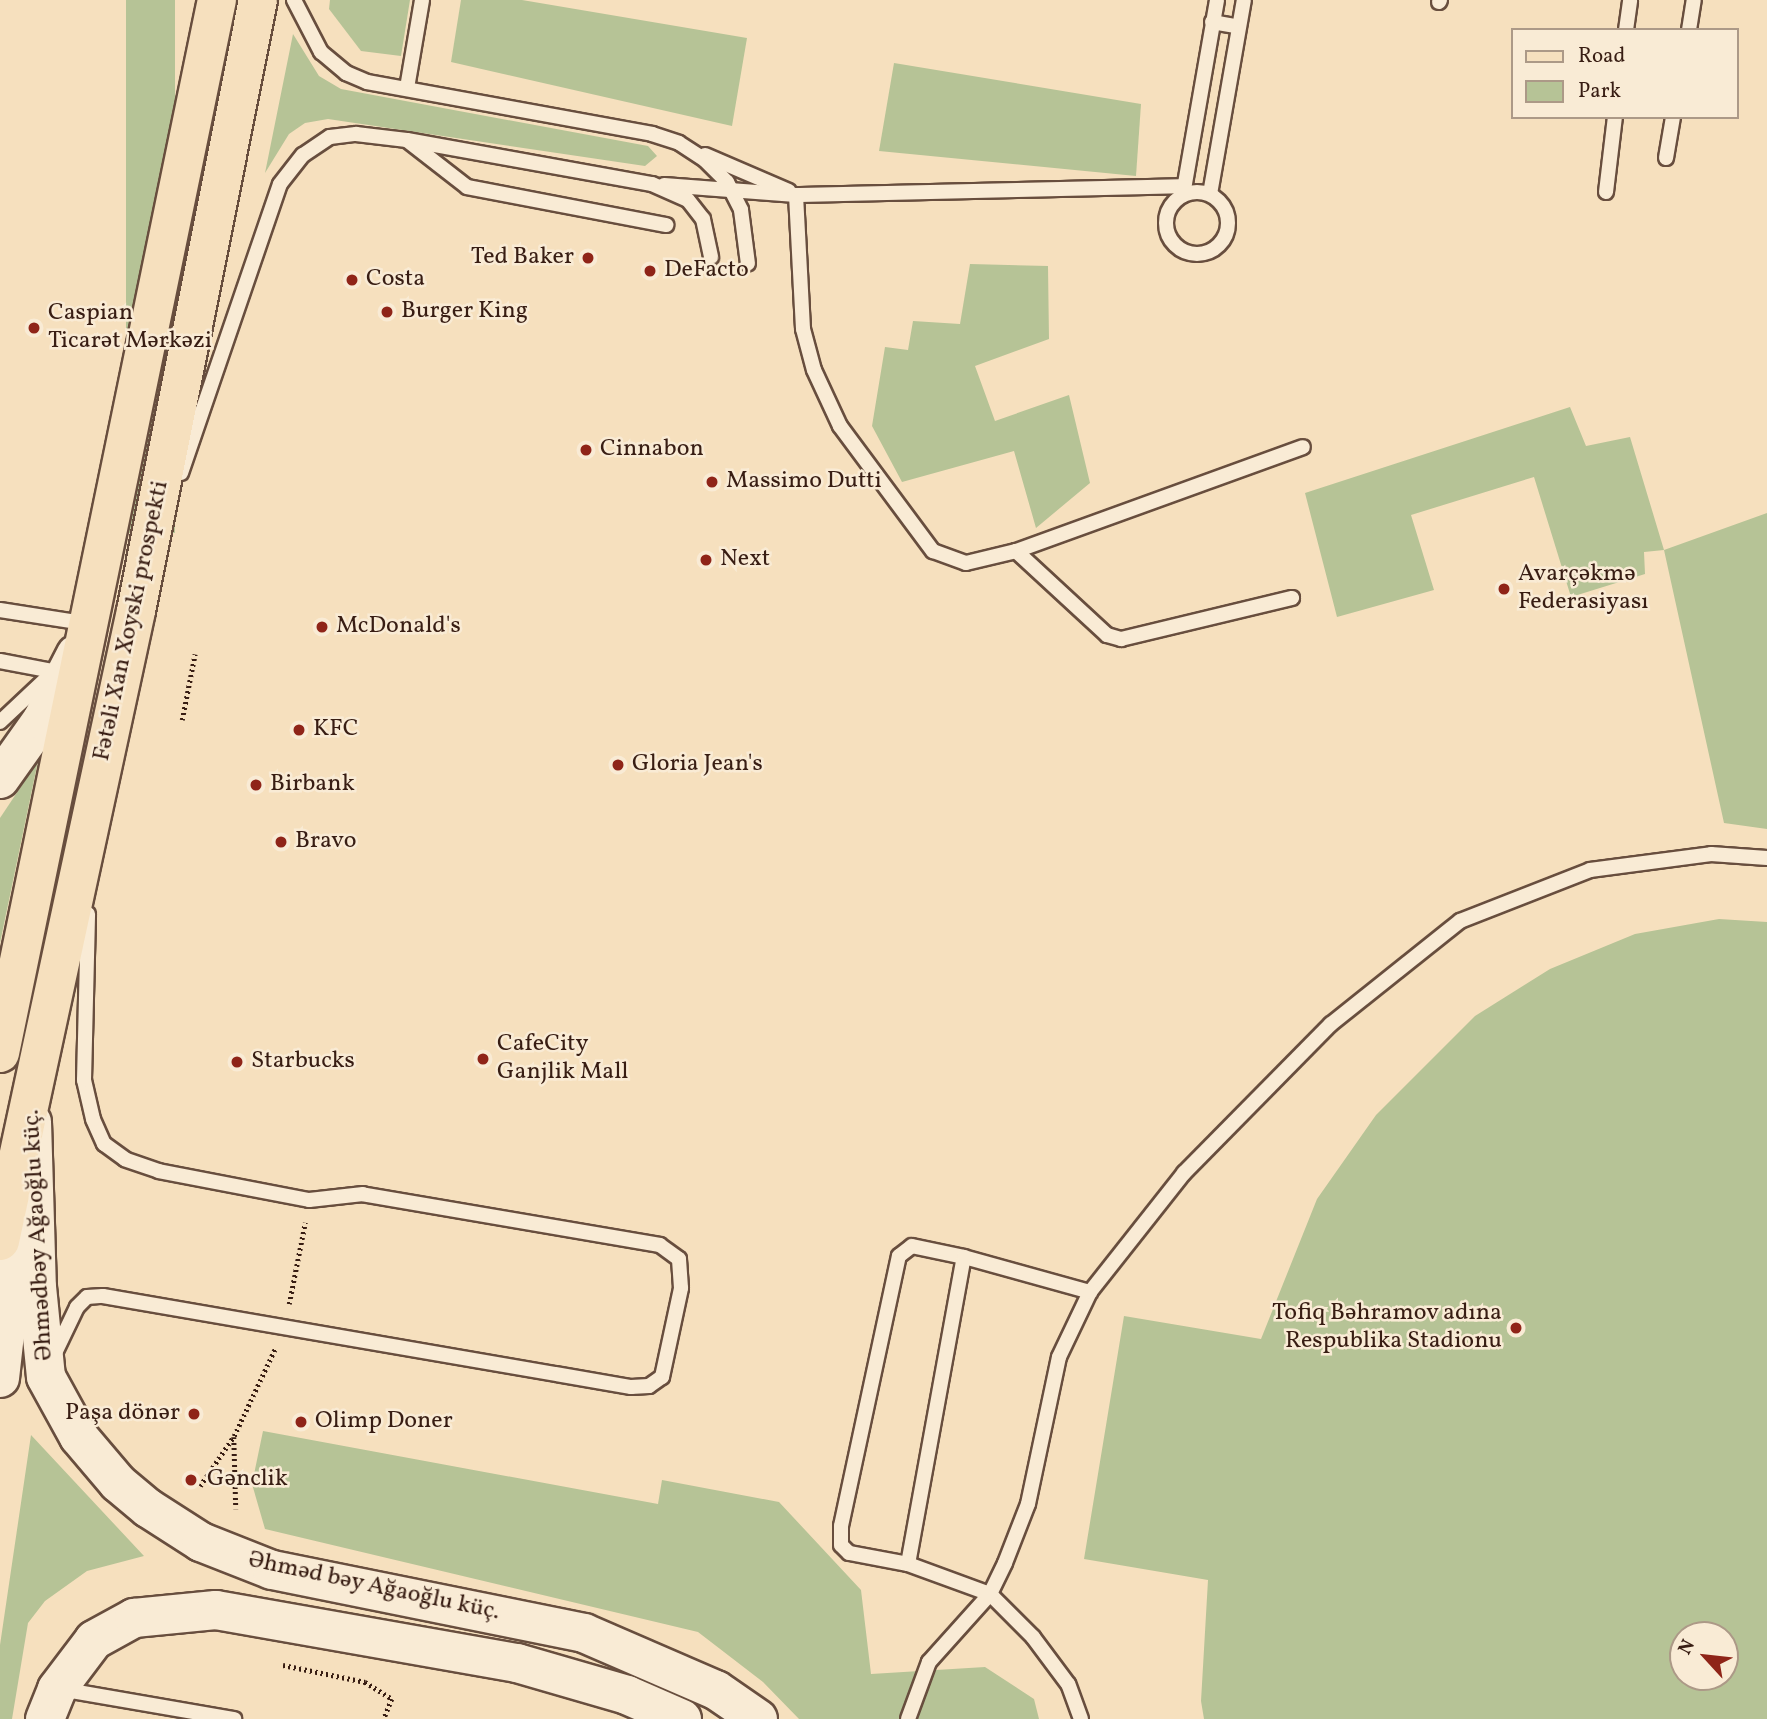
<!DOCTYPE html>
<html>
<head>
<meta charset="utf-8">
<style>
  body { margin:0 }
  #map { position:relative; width:1767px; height:1719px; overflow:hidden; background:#f6e0be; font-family:Vollkorn,serif }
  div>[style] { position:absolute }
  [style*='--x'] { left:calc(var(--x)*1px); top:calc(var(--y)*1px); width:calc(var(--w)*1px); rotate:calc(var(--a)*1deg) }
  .green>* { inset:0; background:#b6c396; transform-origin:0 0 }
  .path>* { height:4.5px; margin-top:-2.25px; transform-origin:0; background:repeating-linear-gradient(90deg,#381d13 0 2px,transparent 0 5.5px) }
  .roads { filter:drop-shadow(2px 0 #684e3e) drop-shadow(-2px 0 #684e3e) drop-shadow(0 2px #684e3e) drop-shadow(0 -2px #684e3e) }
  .lane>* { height:14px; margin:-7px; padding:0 7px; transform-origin:7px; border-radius:7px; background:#f9ebd5 }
  .lane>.ring { margin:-7px; padding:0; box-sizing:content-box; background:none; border:14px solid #f9ebd5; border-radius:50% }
  .secondary>* { height:38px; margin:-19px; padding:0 19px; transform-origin:19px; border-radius:19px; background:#f9ebd5 }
  .primary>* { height:38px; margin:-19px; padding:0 19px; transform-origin:19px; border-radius:19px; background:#f6e0be }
  .dots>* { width:19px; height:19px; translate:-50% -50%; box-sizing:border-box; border:4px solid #f9ebd5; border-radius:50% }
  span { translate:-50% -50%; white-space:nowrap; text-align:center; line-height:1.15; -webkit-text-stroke:5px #f9ebd5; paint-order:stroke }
  .poi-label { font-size:24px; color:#381d13 }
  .right { translate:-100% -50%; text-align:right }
  .left { translate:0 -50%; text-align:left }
  .street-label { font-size:24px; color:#381d13 }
  .legend { position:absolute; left:1511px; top:28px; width:228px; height:91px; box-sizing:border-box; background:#f9ebd5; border:2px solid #ac9987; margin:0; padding:9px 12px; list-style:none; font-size:21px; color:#381d13 }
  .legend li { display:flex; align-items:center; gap:14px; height:35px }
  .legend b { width:35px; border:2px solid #ac9987 }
  .north { position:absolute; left:1669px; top:1621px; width:70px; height:70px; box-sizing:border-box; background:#f9ebd5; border:2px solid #ac9987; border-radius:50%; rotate:297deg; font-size:19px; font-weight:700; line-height:28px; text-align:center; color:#381d13 }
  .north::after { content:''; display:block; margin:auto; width:24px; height:32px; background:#8f2418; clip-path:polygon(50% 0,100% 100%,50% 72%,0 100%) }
</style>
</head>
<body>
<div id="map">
  <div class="green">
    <div style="left:126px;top:0;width:49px;height:533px"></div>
    <div style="clip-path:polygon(330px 0,410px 0,401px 56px,361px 51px,329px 9px)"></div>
    <div style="clip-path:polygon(461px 0,522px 0,747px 38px,732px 126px,451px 62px)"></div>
    <div style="clip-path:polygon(293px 34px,319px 76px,341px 89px,648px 146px,657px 156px,645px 166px,328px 119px,305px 123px,289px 134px,265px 173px)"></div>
    <div style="clip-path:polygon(894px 63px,1141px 104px,1136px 176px,879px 151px)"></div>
    <div style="clip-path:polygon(970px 264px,1048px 266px,1049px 339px,975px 366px,995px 421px,1069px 395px,1090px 483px,1036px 528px,1014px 451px,902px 482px,872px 426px,885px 347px,908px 350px,913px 321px,960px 324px)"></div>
    <div style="clip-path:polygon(1570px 407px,1586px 446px,1630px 437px,1664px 550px,1767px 513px,1767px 829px,1724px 823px,1664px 550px,1644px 552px,1645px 574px,1571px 597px,1534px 477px,1411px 515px,1434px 590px,1337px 617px,1305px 493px)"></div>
    <div style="clip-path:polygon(38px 761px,0 943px,0 818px)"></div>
    <div style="clip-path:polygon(evenodd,1719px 919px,1767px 922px,1767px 1719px,1204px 1719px,1201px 1701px,1208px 1580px,1084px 1559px,1124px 1316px,1261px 1339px,1317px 1199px,1376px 1115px,1475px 1016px,1550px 969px,1635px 934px,1719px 919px,1683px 1635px,1725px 1635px,1725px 1677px,1683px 1677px,1683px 1635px)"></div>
    <div style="clip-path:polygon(263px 1431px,658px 1504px,662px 1480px,779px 1502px,861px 1590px,871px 1674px,985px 1667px,1034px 1699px,1039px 1719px,799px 1719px,763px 1682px,698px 1632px,265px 1529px,252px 1484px)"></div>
    <div style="clip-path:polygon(31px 1435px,144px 1556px,87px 1571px,45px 1601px,28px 1623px,12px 1719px,0 1719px,0 1645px)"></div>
  </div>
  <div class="path">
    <div style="--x:182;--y:720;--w:67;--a:-78.9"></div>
    <div style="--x:289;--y:1304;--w:83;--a:-78.8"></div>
    <div style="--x:234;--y:1437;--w:72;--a:88.4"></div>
    <div style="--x:200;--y:1486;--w:60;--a:-55.8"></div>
    <div style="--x:234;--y:1436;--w:96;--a:-64.8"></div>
    <div style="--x:283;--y:1665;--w:84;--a:11.7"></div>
    <div style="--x:365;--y:1682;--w:32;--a:32"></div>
    <div style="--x:392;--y:1699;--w:22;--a:112"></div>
  </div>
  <div class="roads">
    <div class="lane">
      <div style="--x:294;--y:0;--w:59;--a:62.6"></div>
      <div style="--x:321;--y:52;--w:33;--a:40"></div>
      <div style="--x:346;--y:73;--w:23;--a:23"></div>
      <div style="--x:367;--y:82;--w:290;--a:10.3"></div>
      <div style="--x:652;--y:134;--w:28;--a:18"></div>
      <div style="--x:679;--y:143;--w:31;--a:33"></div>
      <div style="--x:705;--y:160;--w:31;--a:45"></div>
      <div style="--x:727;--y:182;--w:31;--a:63"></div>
      <div style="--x:741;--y:210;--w:54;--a:82.6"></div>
      <div style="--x:1439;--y:2;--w:2;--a:-63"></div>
      <div style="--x:1212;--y:22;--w:27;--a:10"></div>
      <div style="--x:1626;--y:30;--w:30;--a:-82"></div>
      <div style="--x:1689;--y:30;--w:30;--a:-81"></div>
      <div style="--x:407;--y:88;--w:89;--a:-80.3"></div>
      <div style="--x:408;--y:141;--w:75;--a:37.9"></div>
      <div style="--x:467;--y:187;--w:203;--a:10.8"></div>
      <div style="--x:705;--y:155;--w:91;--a:23.2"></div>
      <div style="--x:1666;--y:158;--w:42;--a:-80.3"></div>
      <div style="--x:664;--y:185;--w:132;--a:4.3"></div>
      <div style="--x:796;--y:195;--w:388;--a:-1.3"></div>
      <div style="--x:1606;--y:192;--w:76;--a:-83.2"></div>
      <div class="ring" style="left:1166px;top:192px;width:48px;height:48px"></div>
      <div style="--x:1210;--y:194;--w:197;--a:-80.1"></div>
      <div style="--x:796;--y:195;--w:134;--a:87"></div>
      <div style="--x:803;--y:329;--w:42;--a:75"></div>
      <div style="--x:814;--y:370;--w:62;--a:65.1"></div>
      <div style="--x:840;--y:426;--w:156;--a:53.4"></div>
      <div style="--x:933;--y:551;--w:35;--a:20"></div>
      <div style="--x:966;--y:563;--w:51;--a:-13.5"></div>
      <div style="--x:1016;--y:551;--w:124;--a:42.7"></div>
      <div style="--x:1107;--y:635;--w:15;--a:16"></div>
      <div style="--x:1121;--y:639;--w:176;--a:-13.5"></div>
      <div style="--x:1183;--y:195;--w:198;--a:-80.1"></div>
      <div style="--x:181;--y:473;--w:305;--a:-71.1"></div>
      <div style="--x:280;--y:184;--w:37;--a:-52"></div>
      <div style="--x:303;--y:155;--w:32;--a:-34"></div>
      <div style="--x:330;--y:137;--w:26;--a:-7"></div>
      <div style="--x:356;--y:134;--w:51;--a:6.7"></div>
      <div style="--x:407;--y:140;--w:249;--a:10.2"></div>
      <div style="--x:652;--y:184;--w:39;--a:24"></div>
      <div style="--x:688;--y:200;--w:24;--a:52"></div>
      <div style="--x:703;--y:219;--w:39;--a:78"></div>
      <div style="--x:1016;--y:551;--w:305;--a:-19.9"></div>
      <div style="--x:0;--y:610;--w:90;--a:8.9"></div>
      <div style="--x:0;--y:661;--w:54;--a:10.7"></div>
      <div style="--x:0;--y:722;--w:63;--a:-43.1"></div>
      <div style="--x:55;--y:1353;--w:51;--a:-64.4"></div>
      <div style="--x:77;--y:1307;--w:14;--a:-45"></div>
      <div style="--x:87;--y:1297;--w:16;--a:-4"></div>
      <div style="--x:103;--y:1296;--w:536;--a:9.78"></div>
      <div style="--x:631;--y:1387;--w:18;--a:-3"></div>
      <div style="--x:649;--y:1386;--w:16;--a:-35"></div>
      <div style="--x:662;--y:1377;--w:91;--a:-77.9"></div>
      <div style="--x:681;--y:1288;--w:29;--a:-94"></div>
      <div style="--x:679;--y:1259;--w:24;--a:-144"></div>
      <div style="--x:660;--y:1245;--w:301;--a:-170.3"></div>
      <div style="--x:363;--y:1194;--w:54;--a:173.7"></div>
      <div style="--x:309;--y:1200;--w:153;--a:-169.1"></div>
      <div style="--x:159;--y:1171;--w:36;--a:-161"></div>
      <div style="--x:125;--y:1159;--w:26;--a:-144"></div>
      <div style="--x:104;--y:1144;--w:27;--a:-114"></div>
      <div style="--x:93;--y:1119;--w:40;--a:-103"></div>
      <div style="--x:84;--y:1080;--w:166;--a:-88.6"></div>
      <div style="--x:908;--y:1564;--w:60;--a:-169.4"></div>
      <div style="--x:849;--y:1553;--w:11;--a:-135"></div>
      <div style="--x:841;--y:1545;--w:19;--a:-90"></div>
      <div style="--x:841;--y:1526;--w:276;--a:-77.9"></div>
      <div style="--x:899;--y:1256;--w:16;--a:-38"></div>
      <div style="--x:912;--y:1246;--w:53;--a:11.9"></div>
      <div style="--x:60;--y:1689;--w:177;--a:9.8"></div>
      <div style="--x:908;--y:1719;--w:61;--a:-69.8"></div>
      <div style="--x:929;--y:1662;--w:91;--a:-48.1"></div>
      <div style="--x:990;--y:1594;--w:34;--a:-64"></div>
      <div style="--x:1005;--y:1563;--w:63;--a:-68.7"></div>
      <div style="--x:1028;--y:1504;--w:150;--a:-78.1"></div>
      <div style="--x:1059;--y:1357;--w:72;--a:-64.5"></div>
      <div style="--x:1090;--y:1292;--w:152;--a:-51.7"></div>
      <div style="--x:1184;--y:1173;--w:209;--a:-45.4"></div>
      <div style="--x:1331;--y:1024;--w:165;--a:-38.6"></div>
      <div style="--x:1460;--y:921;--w:140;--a:-21.4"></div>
      <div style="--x:1590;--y:870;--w:122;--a:-7.5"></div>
      <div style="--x:1711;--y:854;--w:56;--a:4.1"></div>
      <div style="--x:1081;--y:1719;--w:37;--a:-110"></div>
      <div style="--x:1068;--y:1684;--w:59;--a:-126.7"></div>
      <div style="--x:1033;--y:1637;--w:61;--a:-135"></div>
      <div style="--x:990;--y:1594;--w:87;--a:-159.9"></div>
      <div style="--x:908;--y:1564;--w:312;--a:-79.7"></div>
      <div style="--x:964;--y:1257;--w:131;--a:15.5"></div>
    </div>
    <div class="secondary">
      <div style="--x:0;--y:779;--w:72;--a:-54.6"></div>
      <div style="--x:42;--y:720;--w:74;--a:-62.7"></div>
      <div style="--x:32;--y:1122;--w:165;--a:88.3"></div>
      <div style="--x:37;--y:1287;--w:90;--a:84.3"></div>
      <div style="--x:46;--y:1377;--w:68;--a:61.2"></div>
      <div style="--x:79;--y:1437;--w:60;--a:49.7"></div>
      <div style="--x:118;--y:1483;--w:39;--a:40"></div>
      <div style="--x:148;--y:1508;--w:63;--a:32.7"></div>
      <div style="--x:201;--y:1542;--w:76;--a:21.5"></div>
      <div style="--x:272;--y:1570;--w:318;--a:11.4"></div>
      <div style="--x:584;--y:1633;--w:144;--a:23.4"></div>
      <div style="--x:716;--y:1690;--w:51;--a:34.6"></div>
      <div style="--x:0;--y:1378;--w:141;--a:-83.5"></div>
      <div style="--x:45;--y:1719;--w:32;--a:-68"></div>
      <div style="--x:57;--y:1689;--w:61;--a:-52.9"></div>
      <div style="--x:94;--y:1640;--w:46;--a:-28.8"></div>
      <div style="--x:134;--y:1618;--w:82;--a:-5.6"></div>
      <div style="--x:216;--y:1610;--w:306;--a:10"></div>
      <div style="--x:517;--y:1663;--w:115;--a:16.2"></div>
      <div style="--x:627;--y:1695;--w:60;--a:23.6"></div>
    </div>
    <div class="primary">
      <div style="--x:0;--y:1053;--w:1075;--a:-78.36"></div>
      <div style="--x:0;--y:1241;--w:645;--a:-77.82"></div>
      <div style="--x:136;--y:611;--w:623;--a:-78.71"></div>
    </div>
  </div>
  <div class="dots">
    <div style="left:588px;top:258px;background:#8f2418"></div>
    <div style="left:650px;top:271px;background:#8f2418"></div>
    <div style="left:352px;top:280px;background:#8f2418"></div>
    <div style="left:387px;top:312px;background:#8f2418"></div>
    <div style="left:34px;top:328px;background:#8f2418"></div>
    <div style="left:586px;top:450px;background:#8f2418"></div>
    <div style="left:712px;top:482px;background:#8f2418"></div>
    <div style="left:706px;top:560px;background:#8f2418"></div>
    <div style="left:1504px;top:589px;background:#8f2418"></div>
    <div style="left:322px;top:627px;background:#8f2418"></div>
    <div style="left:299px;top:730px;background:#8f2418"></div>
    <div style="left:618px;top:765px;background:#8f2418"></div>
    <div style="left:256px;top:785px;background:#8f2418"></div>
    <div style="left:281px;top:842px;background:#8f2418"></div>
    <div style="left:483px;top:1059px;background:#8f2418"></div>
    <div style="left:237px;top:1062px;background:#8f2418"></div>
    <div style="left:1516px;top:1328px;background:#8f2418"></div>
    <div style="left:194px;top:1414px;background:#8f2418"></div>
    <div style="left:301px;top:1422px;background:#8f2418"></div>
    <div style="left:191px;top:1480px;background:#8f2418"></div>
  </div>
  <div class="poi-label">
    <span class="right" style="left:574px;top:258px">Ted Baker</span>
    <span class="left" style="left:664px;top:271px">DeFacto</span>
    <span class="left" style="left:366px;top:280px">Costa</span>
    <span class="left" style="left:401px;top:312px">Burger King</span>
    <span class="left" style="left:48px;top:328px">Caspian<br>Ticarət Mərkəzi</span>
    <span class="left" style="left:600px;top:450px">Cinnabon</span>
    <span class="left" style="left:726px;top:482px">Massimo Dutti</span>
    <span class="left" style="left:720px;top:560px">Next</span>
    <span class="left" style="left:1518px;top:589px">Avarçəkmə<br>Federasiyası</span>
    <span class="left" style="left:336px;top:627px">McDonald's</span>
    <span class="left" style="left:313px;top:730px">KFC</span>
    <span class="left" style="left:632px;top:765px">Gloria Jean's</span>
    <span class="left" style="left:270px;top:785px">Birbank</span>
    <span class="left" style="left:295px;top:842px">Bravo</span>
    <span class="left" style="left:497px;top:1059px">CafeCity<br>Ganjlik Mall</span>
    <span class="left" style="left:251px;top:1062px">Starbucks</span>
    <span class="right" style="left:1502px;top:1328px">Tofiq Bəhramov adına<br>Respublika Stadionu</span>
    <span class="right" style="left:180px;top:1414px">Paşa dönər</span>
    <span class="left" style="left:315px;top:1422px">Olimp Doner</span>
    <span class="left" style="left:207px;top:1480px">Gənclik</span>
  </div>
  <div class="street-label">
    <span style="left:132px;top:621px;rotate:-78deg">Fətəli Xan Xoyski prospekti</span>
    <span style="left:39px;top:1235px;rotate:-93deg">Əhmədbəy Ağaoğlu küç.</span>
    <span style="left:374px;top:1587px;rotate:12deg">Əhməd bəy Ağaoğlu küç.</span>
  </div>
  <ul class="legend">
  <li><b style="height:9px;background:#f6e0be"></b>Road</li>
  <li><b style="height:19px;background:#b6c396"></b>Park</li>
  </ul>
  <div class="north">N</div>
</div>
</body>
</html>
